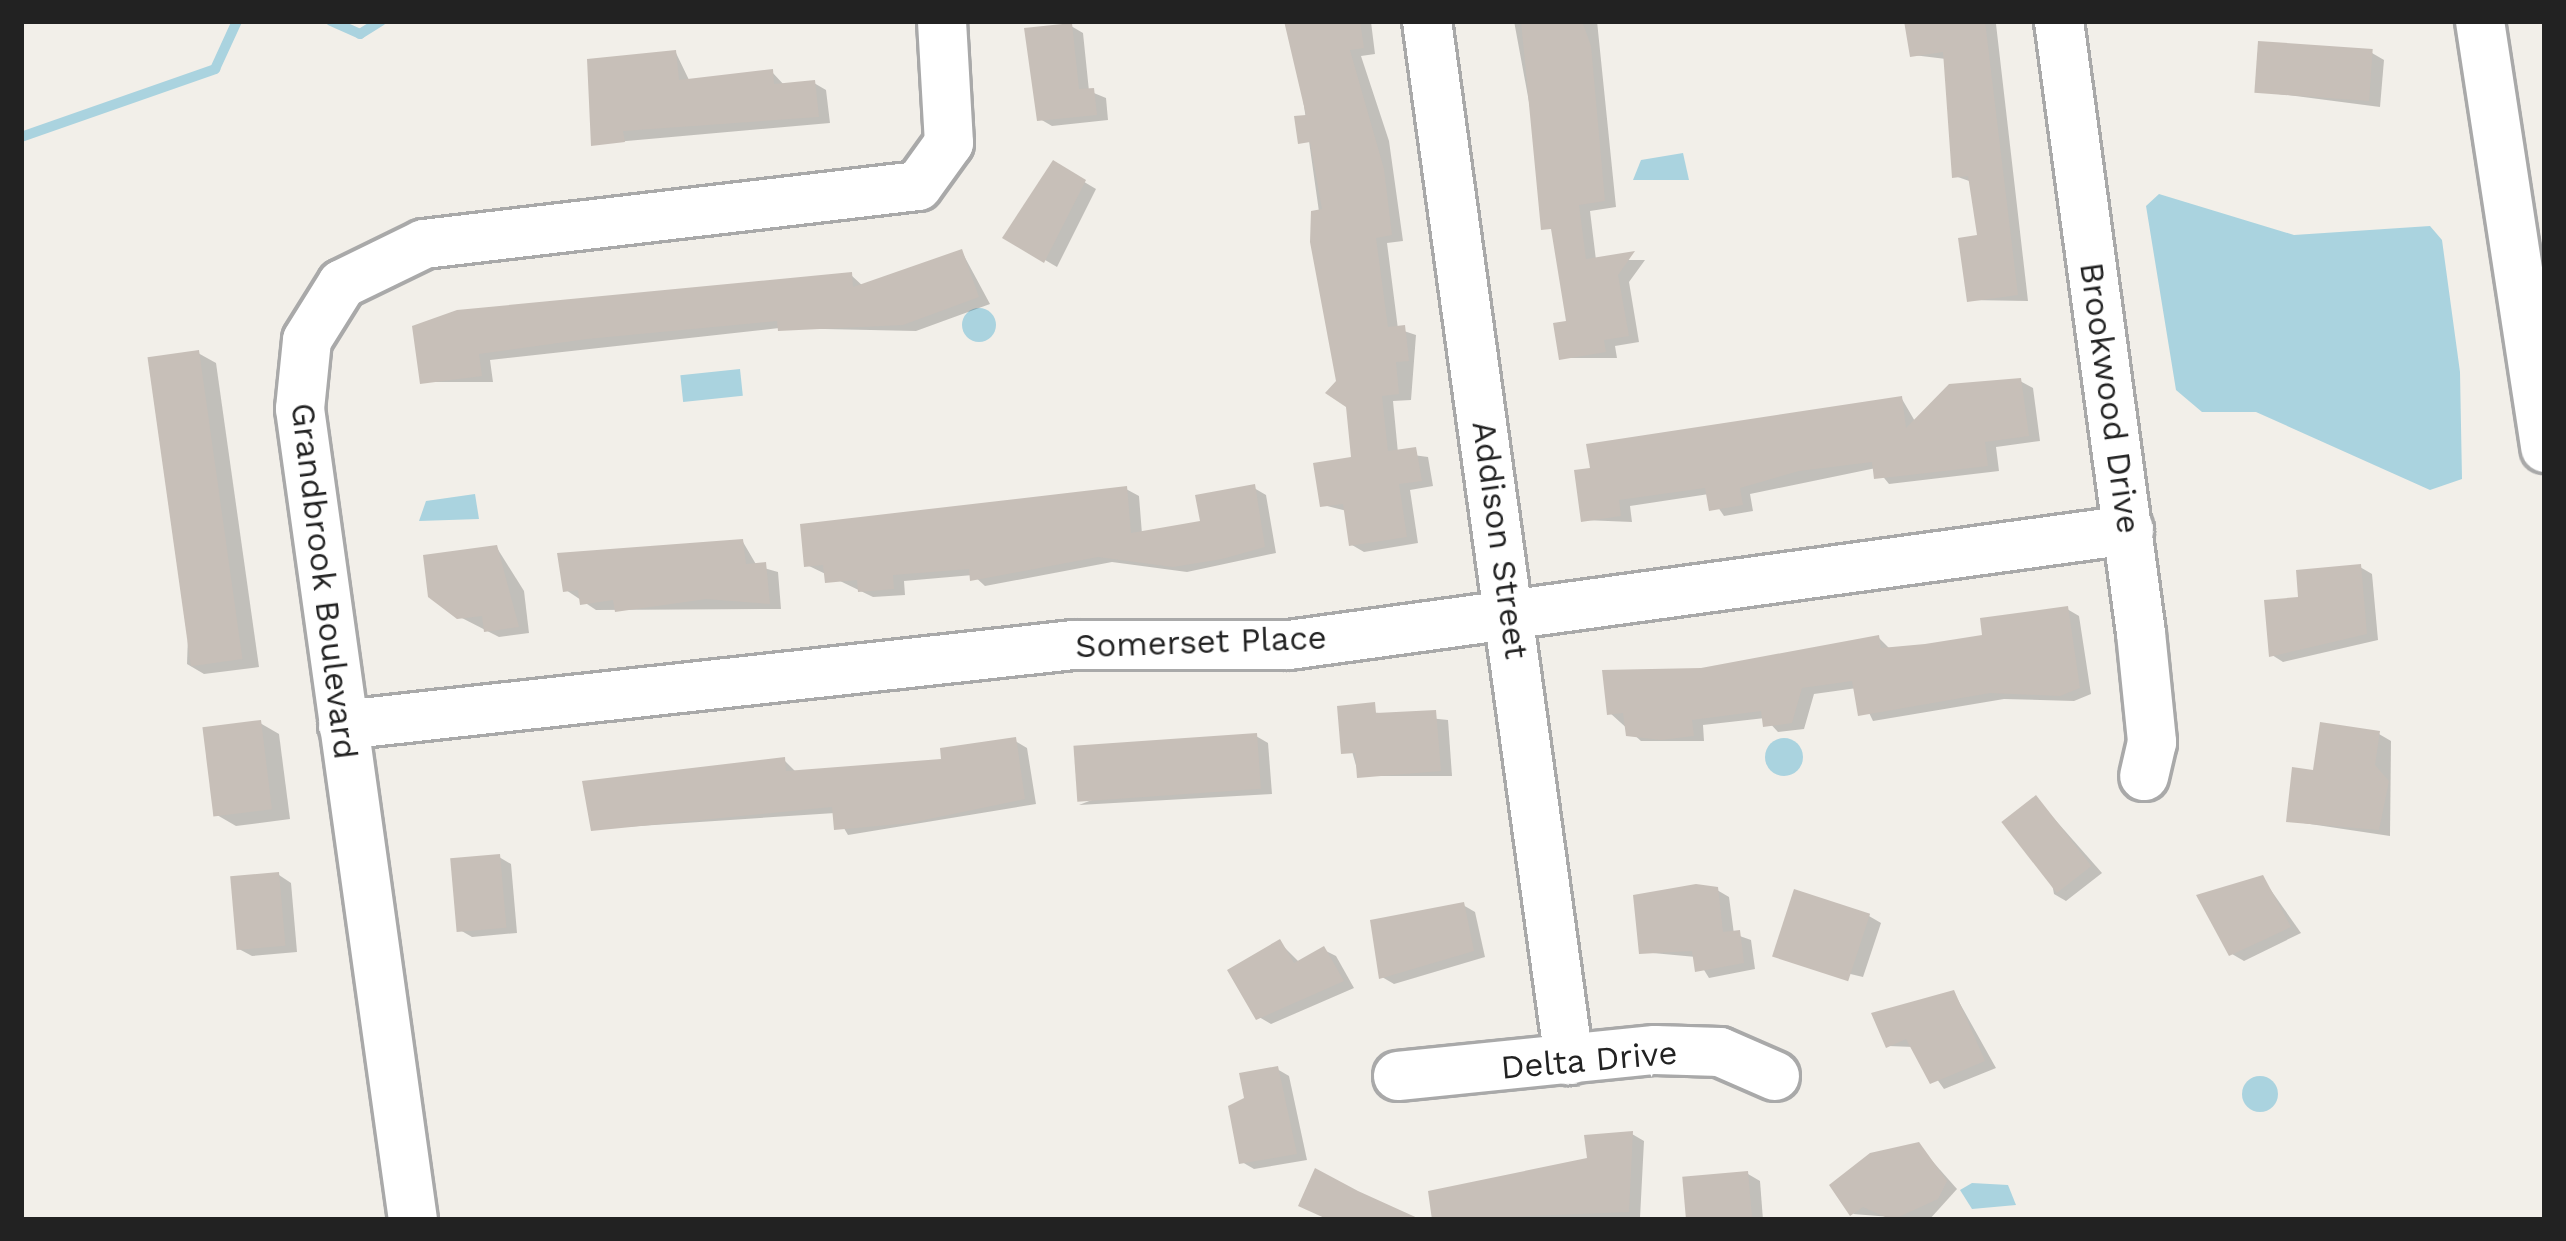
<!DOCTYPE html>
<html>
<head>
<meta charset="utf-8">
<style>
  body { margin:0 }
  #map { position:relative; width:2566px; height:1241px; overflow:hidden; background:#f2efe9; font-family:"Work Sans",sans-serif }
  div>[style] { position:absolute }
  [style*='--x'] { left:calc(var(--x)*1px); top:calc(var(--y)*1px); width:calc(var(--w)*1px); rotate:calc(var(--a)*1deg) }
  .water>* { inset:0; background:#aad3df; transform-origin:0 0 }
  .round { border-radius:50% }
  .shadow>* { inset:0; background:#0003 }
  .stream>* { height:10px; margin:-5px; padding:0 5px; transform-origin:5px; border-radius:5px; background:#aad3df }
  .building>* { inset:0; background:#c7bfb8; transform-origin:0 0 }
  .roads { filter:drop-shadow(3px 0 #a9a9a9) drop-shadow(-3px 0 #a9a9a9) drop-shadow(0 3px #a9a9a9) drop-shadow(0 -3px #a9a9a9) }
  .minor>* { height:48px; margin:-24px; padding:0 24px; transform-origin:24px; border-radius:24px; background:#fff }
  span { translate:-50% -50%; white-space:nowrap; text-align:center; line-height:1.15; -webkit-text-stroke:10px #fff; paint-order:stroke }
  .street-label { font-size:33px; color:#222 }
  .frame { position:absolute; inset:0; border:24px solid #222; pointer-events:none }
</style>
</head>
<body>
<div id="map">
  <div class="water">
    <div style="clip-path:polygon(1683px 153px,1689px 180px,1633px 180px,1641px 160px)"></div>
    <div style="clip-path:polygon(2159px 194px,2294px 235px,2430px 226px,2442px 240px,2460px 372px,2462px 479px,2430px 490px,2256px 412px,2202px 412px,2176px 390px,2146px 206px)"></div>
    <div class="round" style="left:962px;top:308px;width:34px;height:34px"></div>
    <div style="left:740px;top:369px;width:27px;height:60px;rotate:84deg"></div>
    <div style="clip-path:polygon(475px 494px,479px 519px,419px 521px,426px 501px)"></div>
    <div class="round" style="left:1765px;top:738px;width:38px;height:38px"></div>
    <div class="round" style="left:2242px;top:1076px;width:36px;height:36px"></div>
    <div style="clip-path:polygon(1972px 1183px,2008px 1185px,2016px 1205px,1972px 1209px,1960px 1190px)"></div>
  </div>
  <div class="shadow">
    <div style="clip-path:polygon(1292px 21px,1371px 22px,1375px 54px,1361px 56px,1389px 141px,1403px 241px,1387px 243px,1398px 329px,1416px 335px,1411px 400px,1393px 401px,1398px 453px,1428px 457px,1433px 486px,1410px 490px,1418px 543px,1364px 552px,1352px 545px,1347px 511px,1323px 505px,1354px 459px)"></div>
    <div style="clip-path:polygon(1514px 21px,1597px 21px,1616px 207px,1590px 211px,1596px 260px,1645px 260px,1629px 282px,1639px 342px,1615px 346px,1617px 358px,1562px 358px,1570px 324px)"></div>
    <div style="clip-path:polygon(1908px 21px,1996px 24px,2028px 301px,1970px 300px,1980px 238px,1972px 182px,1955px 176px,1946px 59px,1913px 55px)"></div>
    <div style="clip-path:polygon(1071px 26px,1083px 33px,1089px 91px,1106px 98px,1108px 120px,1052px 126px,1040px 119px)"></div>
    <div style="clip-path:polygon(676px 53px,690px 82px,772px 72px,785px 86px,814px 83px,826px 90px,830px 123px,593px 144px)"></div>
    <div style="clip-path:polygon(2372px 53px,2384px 60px,2380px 107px,2256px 91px)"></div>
    <div style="clip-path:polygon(1054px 164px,1096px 189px,1057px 267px,1006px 237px)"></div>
    <div style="clip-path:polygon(962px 252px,990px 304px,916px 331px,779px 328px,490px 360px,493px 382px,422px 382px,416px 328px,851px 275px,864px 287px)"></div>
    <div style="clip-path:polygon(198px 353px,216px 363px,259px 667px,204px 674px,187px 664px)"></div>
    <div style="clip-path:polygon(2020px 381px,2033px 388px,2040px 441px,1996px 447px,1999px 471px,1889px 484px,1876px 468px,1750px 494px,1753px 511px,1724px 516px,1709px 494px,1630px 506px,1632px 522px,1584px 520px,1578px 473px,1902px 399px,1916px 423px)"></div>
    <div style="clip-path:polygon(1254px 488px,1266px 495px,1276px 553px,1187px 572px,1112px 562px,985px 586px,973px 575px,904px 581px,905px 595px,873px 597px,807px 565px,1126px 489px,1139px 496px,1142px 534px,1203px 524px)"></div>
    <div style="clip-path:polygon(743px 542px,757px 566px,778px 572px,781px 609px,596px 610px,566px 590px)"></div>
    <div style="clip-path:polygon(497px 548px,524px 591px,529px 633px,499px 637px,458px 616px)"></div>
    <div style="clip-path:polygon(2360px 567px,2372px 574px,2378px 640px,2283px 662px,2272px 655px,2301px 600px)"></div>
    <div style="clip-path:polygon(2067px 609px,2079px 616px,2091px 694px,2074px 701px,2004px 699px,1873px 721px,1857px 688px,1814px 694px,1804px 729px,1778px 732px,1765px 718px,1703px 725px,1704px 741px,1641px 741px,1610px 713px,1702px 671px,1879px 638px,1891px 650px,1986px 638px)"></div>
    <div style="clip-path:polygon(1340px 709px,1448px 720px,1452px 776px,1359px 776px)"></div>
    <div style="clip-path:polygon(260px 723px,279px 734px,290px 819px,236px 826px,217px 815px)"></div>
    <div style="clip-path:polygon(2379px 734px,2391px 741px,2390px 836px,2290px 821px,2315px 773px)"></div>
    <div style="clip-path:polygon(1256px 736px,1268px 743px,1272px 794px,1079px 805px)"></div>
    <div style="clip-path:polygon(1015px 741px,1027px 748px,1036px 804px,848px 835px,835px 813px,594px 829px,784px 760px,797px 773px,945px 761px)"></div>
    <div style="clip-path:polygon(2036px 798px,2102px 873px,2066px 901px,2054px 894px)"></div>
    <div style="clip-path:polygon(499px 857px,511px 864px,517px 933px,472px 937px,460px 930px)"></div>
    <div style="clip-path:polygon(279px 875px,291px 883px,297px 952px,252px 956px,239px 949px)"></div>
    <div style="clip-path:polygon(2263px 879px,2301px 933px,2244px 961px,2232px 954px)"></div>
    <div style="clip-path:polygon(1717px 890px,1729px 897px,1734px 934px,1751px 940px,1755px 969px,1709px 978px,1696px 957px,1642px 952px)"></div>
    <div style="clip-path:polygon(1463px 905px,1475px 912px,1485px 957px,1394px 984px,1382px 977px)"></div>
    <div style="clip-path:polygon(1869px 916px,1881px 923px,1863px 977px,1775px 956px)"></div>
    <div style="clip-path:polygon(1280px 943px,1300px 963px,1324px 950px,1336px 956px,1354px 988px,1271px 1024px,1259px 1017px)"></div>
    <div style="clip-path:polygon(1954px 993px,1996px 1068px,1944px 1089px,1914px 1047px,1888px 1046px)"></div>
    <div style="clip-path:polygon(1277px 1069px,1289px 1076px,1307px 1160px,1254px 1169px,1242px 1162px,1247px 1099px)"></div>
    <div style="clip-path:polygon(1632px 1134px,1644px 1141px,1640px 1218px,1435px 1220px,1432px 1194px,1591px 1160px)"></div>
    <div style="clip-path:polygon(1918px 1145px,1957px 1189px,1929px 1220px,1853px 1214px)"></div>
    <div style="clip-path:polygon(1748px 1174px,1760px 1181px,1763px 1220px,1688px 1220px)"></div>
  </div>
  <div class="stream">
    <div style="--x:331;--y:21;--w:32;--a:24"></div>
    <div style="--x:360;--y:34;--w:25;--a:-32"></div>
    <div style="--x:21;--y:137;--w:206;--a:-19.3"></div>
    <div style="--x:215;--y:69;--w:53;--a:-65.4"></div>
  </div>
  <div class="building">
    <div style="clip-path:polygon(1284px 21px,1360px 21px,1364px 48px,1350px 50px,1384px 169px,1392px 235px,1376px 238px,1388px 327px,1405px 325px,1409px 361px,1396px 362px,1399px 394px,1382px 396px,1388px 451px,1416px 447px,1422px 481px,1399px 484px,1407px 537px,1349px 546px,1343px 504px,1320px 507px,1313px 463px,1351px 457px,1346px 407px,1325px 393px,1336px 381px,1310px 242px,1311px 211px,1322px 209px,1310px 142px,1298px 144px,1294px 116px,1306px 115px)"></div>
    <div style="clip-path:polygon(1521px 21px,1582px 21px,1591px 46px,1605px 201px,1579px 205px,1586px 259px,1635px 251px,1618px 275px,1629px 336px,1604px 340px,1606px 352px,1559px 360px,1553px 323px,1566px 321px,1551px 229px,1541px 230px)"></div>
    <div style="clip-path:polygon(1904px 21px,1985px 21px,2018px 295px,1967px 302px,1958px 238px,1977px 235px,1968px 176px,1952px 178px,1943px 52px,1910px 57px)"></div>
    <div style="clip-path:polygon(1072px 23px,1079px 89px,1094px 88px,1097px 115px,1037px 121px,1024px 28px)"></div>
    <div style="left:2258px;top:41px;width:115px;height:52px;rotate:4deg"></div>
    <div style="clip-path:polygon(676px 50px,679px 80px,773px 69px,774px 84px,815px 80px,819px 117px,623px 131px,625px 142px,591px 146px,587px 59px)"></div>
    <div style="clip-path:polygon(1053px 160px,1086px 180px,1044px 263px,1002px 238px)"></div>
    <div style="clip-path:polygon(962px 249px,979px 297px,903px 325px,778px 331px,777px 321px,587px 339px,479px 354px,482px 376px,420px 384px,412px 326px,457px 310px,852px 272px,853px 287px)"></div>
    <div style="left:199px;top:350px;width:312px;height:52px;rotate:82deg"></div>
    <div style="clip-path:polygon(2021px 378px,2029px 436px,1985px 442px,1988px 466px,1874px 479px,1872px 462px,1799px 471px,1740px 488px,1743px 505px,1709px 511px,1705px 488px,1619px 500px,1621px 516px,1581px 522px,1574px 470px,1590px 468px,1586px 444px,1902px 396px,1906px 428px,1949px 384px)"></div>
    <div style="clip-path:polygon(1255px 484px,1265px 547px,1222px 559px,1173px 567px,1098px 557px,970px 581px,969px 569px,893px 575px,894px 589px,858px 592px,857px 580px,825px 583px,823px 565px,804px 567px,800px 524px,1127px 486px,1131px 533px,1200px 521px,1195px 495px)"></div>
    <div style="clip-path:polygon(743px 539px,746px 564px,766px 562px,770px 604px,706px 599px,615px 612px,613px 600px,580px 605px,578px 590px,563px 592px,557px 553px)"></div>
    <div style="clip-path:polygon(497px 545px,519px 627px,484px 632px,482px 616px,457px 619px,428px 597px,423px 555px)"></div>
    <div style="clip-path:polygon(2361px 564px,2367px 634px,2269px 657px,2264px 600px,2298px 597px,2296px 570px)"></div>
    <div style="clip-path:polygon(2068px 606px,2080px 688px,2060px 696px,1990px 693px,1858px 716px,1852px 681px,1802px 688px,1792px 723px,1763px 727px,1761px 711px,1692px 720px,1694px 736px,1661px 740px,1626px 736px,1623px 713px,1607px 715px,1602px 670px,1701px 668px,1879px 635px,1881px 648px,1925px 644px,1982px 635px,1980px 618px)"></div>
    <div style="clip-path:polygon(1375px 702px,1376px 713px,1436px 710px,1441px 771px,1357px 778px,1355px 753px,1341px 754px,1337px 706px)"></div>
    <div style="left:261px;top:720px;width:90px;height:59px;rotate:83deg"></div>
    <div style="clip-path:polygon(2320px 722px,2380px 731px,2375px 765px,2389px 781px,2379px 830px,2286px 822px,2292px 767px,2313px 770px)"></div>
    <div style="left:1257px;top:733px;width:56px;height:184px;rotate:86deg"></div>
    <div style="clip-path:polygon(1016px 737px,1025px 799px,910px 823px,834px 830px,832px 807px,591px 831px,582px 781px,785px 757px,786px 771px,941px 759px,940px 748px)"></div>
    <div style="left:2036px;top:795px;width:90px;height:44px;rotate:52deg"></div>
    <div style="left:500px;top:854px;width:74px;height:50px;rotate:85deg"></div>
    <div style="left:279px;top:872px;width:74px;height:49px;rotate:85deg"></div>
    <div style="clip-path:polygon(2263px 875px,2291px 927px,2229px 956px,2196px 895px)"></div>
    <div style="clip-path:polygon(1696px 884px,1718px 887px,1723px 932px,1740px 930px,1744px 963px,1695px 972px,1692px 951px,1639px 954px,1633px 895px)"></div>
    <div style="left:1794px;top:889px;width:80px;height:71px;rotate:18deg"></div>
    <div style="clip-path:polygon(1464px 902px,1474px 951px,1379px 979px,1370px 920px)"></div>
    <div style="clip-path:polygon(1280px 939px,1294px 963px,1324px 946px,1344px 981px,1256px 1020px,1227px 970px)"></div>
    <div style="clip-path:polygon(1954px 990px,1985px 1061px,1930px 1084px,1906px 1039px,1886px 1048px,1871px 1013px)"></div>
    <div style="clip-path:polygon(1278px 1066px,1297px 1154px,1239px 1164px,1228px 1106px,1244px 1098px,1239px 1073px)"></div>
    <div style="clip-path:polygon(1633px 1131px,1629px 1212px,1432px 1220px,1428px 1191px,1587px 1158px,1584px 1135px)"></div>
    <div style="clip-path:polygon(1919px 1142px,1947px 1181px,1938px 1199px,1892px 1220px,1863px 1207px,1850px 1216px,1829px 1185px,1870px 1153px)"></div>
    <div style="clip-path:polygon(1315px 1168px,1358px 1191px,1422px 1220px,1329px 1220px,1298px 1206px)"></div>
    <div style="left:1748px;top:1171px;width:49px;height:66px;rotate:85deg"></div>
  </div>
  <div class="roads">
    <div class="minor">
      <div style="--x:1427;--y:21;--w:1049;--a:82.22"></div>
      <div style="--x:2059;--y:21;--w:617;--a:82.37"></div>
      <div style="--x:2141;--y:633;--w:110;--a:84.2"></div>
      <div style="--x:2152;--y:742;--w:35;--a:103"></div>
      <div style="--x:2480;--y:21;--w:432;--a:81.3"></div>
      <div style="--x:343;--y:725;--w:735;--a:-6.25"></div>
      <div style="--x:1074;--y:645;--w:215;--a:0"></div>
      <div style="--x:1289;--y:645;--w:848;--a:-7.8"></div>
      <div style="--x:1398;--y:1076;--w:258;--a:-5.8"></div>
      <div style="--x:1655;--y:1050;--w:65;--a:1.8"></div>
      <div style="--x:1720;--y:1052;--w:60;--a:23.6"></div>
      <div style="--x:413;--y:1220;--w:819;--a:-97.93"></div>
      <div style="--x:300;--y:409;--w:69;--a:-84.2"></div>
      <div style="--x:307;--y:340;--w:66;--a:-58"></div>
      <div style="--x:342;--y:284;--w:91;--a:-26"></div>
      <div style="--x:424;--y:244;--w:497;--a:-6.7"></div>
      <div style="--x:918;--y:186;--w:53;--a:-54.2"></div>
      <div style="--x:949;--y:143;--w:122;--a:-93.3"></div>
    </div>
  </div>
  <div class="street-label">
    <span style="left:2110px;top:398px;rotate:82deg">Brookwood Drive</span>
    <span style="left:1500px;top:540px;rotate:82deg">Addison Street</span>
    <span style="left:324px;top:581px;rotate:83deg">Grandbrook Boulevard</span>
    <span style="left:1201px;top:642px;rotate:-2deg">Somerset Place</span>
    <span style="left:1589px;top:1060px;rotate:-5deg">Delta Drive</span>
  </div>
  <div class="frame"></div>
</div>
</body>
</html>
